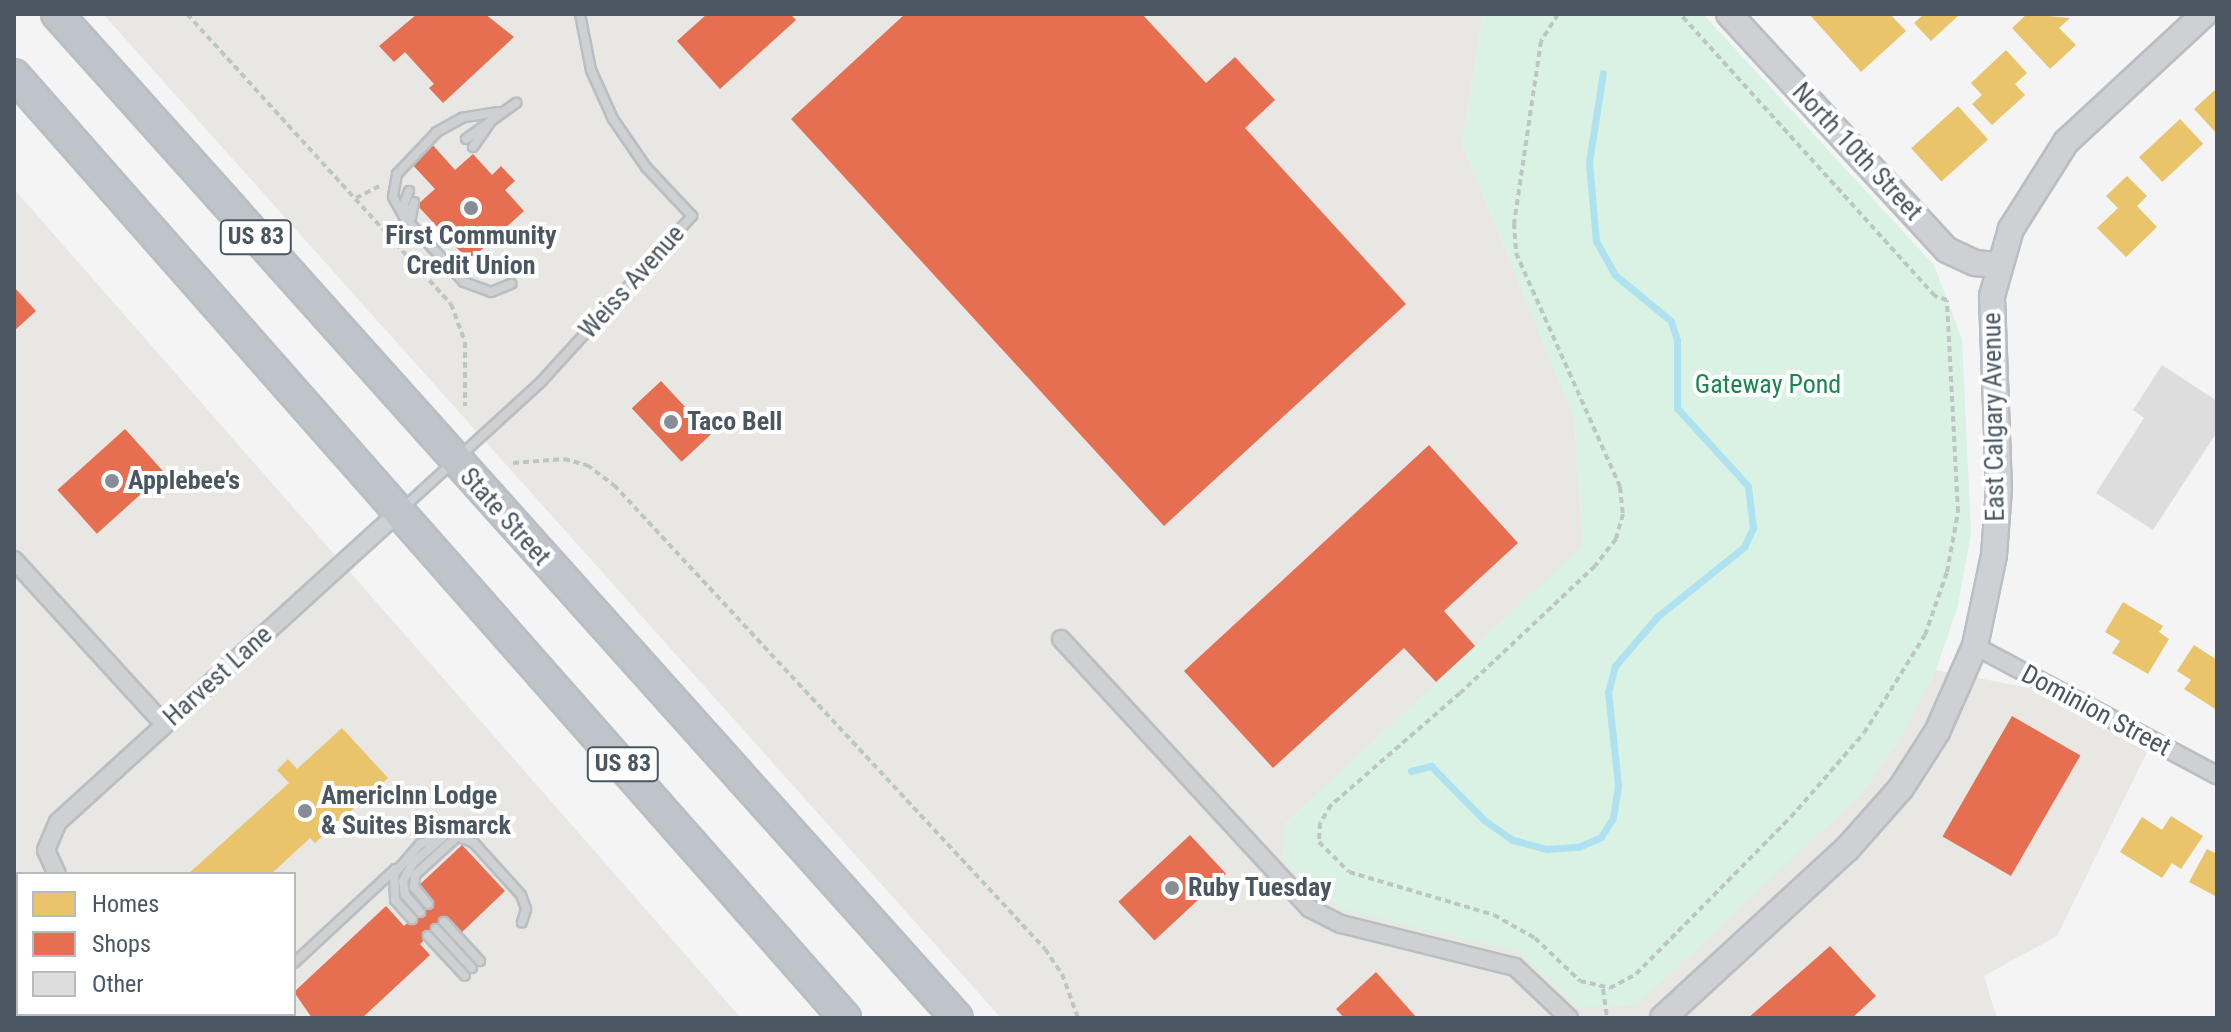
<!DOCTYPE html>
<html>
<head>
<meta charset="utf-8">
<style>
  body { margin:0 }
  #map { position:relative; width:2231px; height:1032px; overflow:hidden; background:#f4f4f4; font-family:"Roboto Condensed",sans-serif }
  div>[style] { position:absolute }
  [style*='--x'] { left:calc(var(--x)*1px); top:calc(var(--y)*1px); width:calc(var(--w)*1px); rotate:calc(var(--a)*1deg) }
  .commercial>* { inset:0; background:#e8e7e3 }
  .green>* { inset:0; background:#d9f2e3 }
  .homes>* { inset:0; background:#e9c46a; transform-origin:0 0 }
  .shops>* { inset:0; background:#e76f51; transform-origin:0 0 }
  .stream>* { height:7px; margin:-3.5px; padding:0 3.5px; transform-origin:3.5px; border-radius:3.5px; background:#aee2f0 }
  .building>* { inset:0; background:#ddddde }
  .path>* { height:4px; margin-top:-2px; transform-origin:0; background:repeating-linear-gradient(90deg,#bcc7c4 0 6px,transparent 0 10px) }
  .roads { filter:drop-shadow(2px 0 #b9bec3) drop-shadow(-2px 0 #b9bec3) drop-shadow(0 2px #b9bec3) drop-shadow(0 -2px #b9bec3) }
  .lane>* { height:8px; margin:-4px; padding:0 4px; transform-origin:4px; border-radius:4px; background:#ced0d2 }
  .street>* { height:16px; margin:-8px; padding:0 8px; transform-origin:8px; border-radius:8px; background:#ced0d2 }
  .secondary>* { height:24px; margin:-12px; padding:0 12px; transform-origin:12px; border-radius:12px; background:#ced0d4 }
  .highway>* { height:30px; margin:-15px; padding:0 15px; transform-origin:15px; border-radius:15px; background:#bec4c9 }
  .dots>* { width:22px; height:22px; translate:-50% -50%; box-sizing:border-box; border:4px solid #fff; border-radius:50% }
  span { translate:-50% -50%; white-space:nowrap; text-align:center; line-height:1.15; -webkit-text-stroke:8px #fff; paint-order:stroke }
  .shield-label span { padding:2px 6px; background:#fff; border:2px solid; border-radius:6px; -webkit-text-stroke-width:0 }
  .shield-label { font-size:24px; color:#4a5661; font-weight:700 }
  .street-label { font-size:26px; color:#4a5661 }
  .poi-label { font-size:26px; color:#4a5661; font-weight:700 }
  .left { translate:0 -50%; text-align:left }
  .park-label { font-size:26px; color:#17864f }
  .frame { position:absolute; inset:0; border:16px solid #4a5661; pointer-events:none }
  .legend { position:absolute; left:16px; top:872px; width:280px; height:144px; box-sizing:border-box; background:#fff; border:2px solid #b7bbc0; margin:0; padding:10px 14px; list-style:none; font-size:24px; color:#4a5661 }
  .legend li { display:flex; align-items:center; gap:16px; height:40px }
  .legend b { width:40px; border:2px solid #b7bbc0 }
</style>
</head>
<body>
<div id="map">
  <div class="commercial">
    <div style="clip-path:polygon(103px 14px,1483px 14px,1462px 144px,1574px 417px,1583px 546px,1285px 824px,1521px 953px,1577px 1007px,1860px 795px,1898px 741px,1936px 670px,2035px 689px,2147px 752px,2057px 936px,1984px 976px,1997px 1018px,1001px 1018px)"></div>
    <div style="clip-path:polygon(evenodd,14px 189px,741px 1018px,14px 1018px,14px 189px,18px 874px,294px 874px,294px 1014px,18px 1014px,18px 874px)"></div>
  </div>
  <div class="green">
    <div style="clip-path:polygon(1483px 14px,1703px 14px,1934px 265px,1962px 339px,1971px 533px,1958px 605px,1936px 670px,1898px 741px,1860px 795px,1636px 1006px,1577px 1007px,1521px 953px,1344px 910px,1303px 883px,1282px 857px,1285px 824px,1583px 545px,1574px 417px,1462px 144px)"></div>
  </div>
  <div class="homes">
    <div style="clip-path:polygon(1809px 14px,1890px 14px,1906px 31px,1861px 72px)"></div>
    <div style="clip-path:polygon(1924px 14px,1960px 14px,1931px 41px,1914px 23px)"></div>
    <div style="clip-path:polygon(2027px 14px,2070px 18px,2059px 28px,2076px 45px,2050px 69px,2012px 28px)"></div>
    <div style="clip-path:polygon(2006px 50px,2027px 73px,2015px 84px,2025px 95px,1992px 125px,1972px 104px,1982px 95px,1971px 83px)"></div>
    <div style="clip-path:polygon(2217px 88px,2217px 134px,2194px 109px)"></div>
    <div style="left:1958px;top:106px;width:45px;height:63px;rotate:48deg"></div>
    <div style="left:2180px;top:119px;width:34px;height:56px;rotate:47deg"></div>
    <div style="clip-path:polygon(2127px 176px,2147px 196px,2137px 206px,2157px 227px,2126px 257px,2097px 228px,2118px 208px,2106px 196px)"></div>
    <div style="clip-path:polygon(2123px 602px,2163px 626px,2159px 632px,2169px 639px,2148px 674px,2112px 653px,2120px 641px,2105px 632px)"></div>
    <div style="clip-path:polygon(2194px 645px,2217px 660px,2217px 710px,2184px 689px,2191px 680px,2177px 671px)"></div>
    <div style="clip-path:polygon(342px 728px,388px 778px,315px 843px,310px 838px,271px 874px,188px 874px,289px 783px,277px 770px,288px 759px,297px 769px)"></div>
    <div style="clip-path:polygon(2171px 816px,2203px 836px,2181px 869px,2172px 863px,2162px 878px,2120px 852px,2142px 817px,2162px 830px)"></div>
    <div style="clip-path:polygon(2207px 849px,2217px 854px,2217px 897px,2189px 882px)"></div>
  </div>
  <div class="shops">
    <div style="clip-path:polygon(417px 14px,485px 14px,514px 37px,443px 103px,429px 88px,434px 84px,405px 52px,394px 62px,379px 46px)"></div>
    <div style="clip-path:polygon(707px 14px,790px 14px,796px 20px,720px 89px,677px 41px)"></div>
    <div style="clip-path:polygon(905px 14px,1142px 14px,1206px 83px,1235px 57px,1275px 100px,1245px 128px,1406px 304px,1164px 526px,791px 119px)"></div>
    <div style="clip-path:polygon(431px 143px,455px 170px,473px 154px,492px 175px,501px 166px,515px 181px,505px 190px,524px 211px,469px 261px,417px 205px,435px 189px,410px 162px)"></div>
    <div style="clip-path:polygon(14px 287px,36px 311px,14px 331px)"></div>
    <div style="left:661px;top:381px;width:73px;height:40px;rotate:47deg"></div>
    <div style="left:125px;top:429px;width:59px;height:91px;rotate:48deg"></div>
    <div style="clip-path:polygon(1429px 445px,1518px 543px,1444px 611px,1475px 646px,1436px 682px,1404px 648px,1273px 768px,1184px 671px)"></div>
    <div style="left:2012px;top:716px;width:79px;height:139px;rotate:30deg"></div>
    <div style="left:1190px;top:835px;width:53px;height:98px;rotate:47deg"></div>
    <div style="clip-path:polygon(462px 845px,505px 891px,461px 933px,448px 918px,420px 944px,430px 955px,362px 1018px,312px 1018px,294px 992px,386px 906px,404px 926px,431px 901px,417px 887px)"></div>
    <div style="clip-path:polygon(1830px 946px,1876px 996px,1852px 1018px,1748px 1018px)"></div>
    <div style="clip-path:polygon(1376px 972px,1417px 1018px,1344px 1018px,1336px 1009px)"></div>
  </div>
  <div class="stream">
    <div style="--x:1411;--y:771;--w:21;--a:-14"></div>
    <div style="--x:1431;--y:766;--w:76;--a:45.5"></div>
    <div style="--x:1484;--y:820;--w:35;--a:35"></div>
    <div style="--x:1513;--y:840;--w:35;--a:15"></div>
    <div style="--x:1547;--y:849;--w:31;--a:-4"></div>
    <div style="--x:1578;--y:847;--w:25;--a:-23"></div>
    <div style="--x:1601;--y:837;--w:22;--a:-58"></div>
    <div style="--x:1613;--y:818;--w:33;--a:-81"></div>
    <div style="--x:1618;--y:785;--w:94;--a:-96.1"></div>
    <div style="--x:1608;--y:692;--w:27;--a:-75"></div>
    <div style="--x:1615;--y:666;--w:65;--a:-49.4"></div>
    <div style="--x:1657;--y:617;--w:112;--a:-38.8"></div>
    <div style="--x:1744;--y:547;--w:21;--a:-65"></div>
    <div style="--x:1753;--y:528;--w:42;--a:-96.8"></div>
    <div style="--x:1748;--y:486;--w:105;--a:-132.3"></div>
    <div style="--x:1677;--y:408;--w:68;--a:-90"></div>
    <div style="--x:1677;--y:340;--w:20;--a:-108"></div>
    <div style="--x:1671;--y:321;--w:72;--a:-140.6"></div>
    <div style="--x:1615;--y:275;--w:39;--a:-119"></div>
    <div style="--x:1596;--y:241;--w:79;--a:-95.1"></div>
    <div style="--x:1589;--y:162;--w:90;--a:-81.1"></div>
  </div>
  <div class="building">
    <div style="clip-path:polygon(2162px 365px,2217px 401px,2217px 432px,2153px 530px,2096px 493px,2144px 418px,2133px 410px)"></div>
  </div>
  <div class="path">
    <div style="--x:187;--y:14;--w:392;--a:47.7"></div>
    <div style="--x:451;--y:304;--w:40;--a:69.8"></div>
    <div style="--x:465;--y:342;--w:64;--a:90"></div>
    <div style="--x:1558;--y:14;--w:32;--a:122"></div>
    <div style="--x:1541;--y:41;--w:184;--a:98.4"></div>
    <div style="--x:1514;--y:223;--w:30;--a:86"></div>
    <div style="--x:1516;--y:253;--w:256;--a:66"></div>
    <div style="--x:1620;--y:487;--w:27;--a:84"></div>
    <div style="--x:1623;--y:514;--w:26;--a:106"></div>
    <div style="--x:1616;--y:539;--w:34;--a:128"></div>
    <div style="--x:1595;--y:566;--w:185;--a:136.7"></div>
    <div style="--x:1460;--y:693;--w:171;--a:139"></div>
    <div style="--x:1331;--y:805;--w:21;--a:121"></div>
    <div style="--x:1320;--y:823;--w:19;--a:93"></div>
    <div style="--x:1319;--y:842;--w:42;--a:45"></div>
    <div style="--x:1349;--y:872;--w:151;--a:16.5"></div>
    <div style="--x:1494;--y:915;--w:47;--a:29.3"></div>
    <div style="--x:1535;--y:938;--w:62;--a:43.7"></div>
    <div style="--x:1580;--y:981;--w:31;--a:13"></div>
    <div style="--x:1610;--y:988;--w:30;--a:-28"></div>
    <div style="--x:1636;--y:974;--w:221;--a:-45.4"></div>
    <div style="--x:1791;--y:817;--w:111;--a:-49"></div>
    <div style="--x:1864;--y:733;--w:115;--a:-58.1"></div>
    <div style="--x:1925;--y:635;--w:67;--a:-70.8"></div>
    <div style="--x:1947;--y:572;--w:61;--a:-79.6"></div>
    <div style="--x:1958;--y:512;--w:212;--a:-93"></div>
    <div style="--x:1947;--y:300;--w:13;--a:-162"></div>
    <div style="--x:1935;--y:296;--w:380;--a:-132.1"></div>
    <div style="--x:356;--y:198;--w:30;--a:-27"></div>
    <div style="--x:513;--y:463;--w:51;--a:-4.5"></div>
    <div style="--x:564;--y:459;--w:24;--a:15"></div>
    <div style="--x:587;--y:465;--w:34;--a:37"></div>
    <div style="--x:614;--y:485;--w:633;--a:47.11"></div>
    <div style="--x:1045;--y:949;--w:30;--a:56"></div>
    <div style="--x:1062;--y:974;--w:47;--a:70"></div>
    <div style="--x:1603;--y:989;--w:29;--a:82"></div>
  </div>
  <div class="roads">
    <div class="lane">
      <div style="--x:498;--y:112;--w:36;--a:171"></div>
      <div style="--x:462;--y:118;--w:29;--a:151"></div>
      <div style="--x:437;--y:132;--w:58;--a:133.6"></div>
      <div style="--x:397;--y:174;--w:23;--a:100"></div>
      <div style="--x:393;--y:197;--w:23;--a:61"></div>
      <div style="--x:404;--y:217;--w:88;--a:47.3"></div>
      <div style="--x:464;--y:282;--w:29;--a:20"></div>
      <div style="--x:491;--y:292;--w:22;--a:-22"></div>
      <div style="--x:466;--y:139;--w:62;--a:-35.8"></div>
      <div style="--x:473;--y:147;--w:29;--a:-55"></div>
      <div style="--x:411;--y:218;--w:16;--a:-79"></div>
      <div style="--x:408;--y:219;--w:16;--a:-105"></div>
      <div style="--x:404;--y:204;--w:14;--a:-69"></div>
      <div style="--x:403;--y:508;--w:185;--a:-42.4"></div>
      <div style="--x:540;--y:383;--w:226;--a:-47.7"></div>
      <div style="--x:692;--y:216;--w:67;--a:-133.2"></div>
      <div style="--x:646;--y:167;--w:58;--a:-124.5"></div>
      <div style="--x:613;--y:119;--w:54;--a:-114.2"></div>
      <div style="--x:591;--y:70;--w:57;--a:-101.1"></div>
      <div style="--x:428;--y:904;--w:22;--a:-129"></div>
      <div style="--x:414;--y:887;--w:12;--a:-85"></div>
      <div style="--x:415;--y:875;--w:59;--a:-42.3"></div>
      <div style="--x:420;--y:912;--w:23;--a:-131"></div>
      <div style="--x:405;--y:895;--w:14;--a:-98"></div>
      <div style="--x:403;--y:881;--w:21;--a:-61"></div>
      <div style="--x:413;--y:863;--w:43;--a:-41.2"></div>
      <div style="--x:412;--y:919;--w:25;--a:-132"></div>
      <div style="--x:395;--y:900;--w:26;--a:-92"></div>
      <div style="--x:394;--y:874;--w:40;--a:-49"></div>
      <div style="--x:420;--y:844;--w:31;--a:-21"></div>
      <div style="--x:449;--y:833;--w:27;--a:22"></div>
      <div style="--x:474;--y:843;--w:70;--a:47.9"></div>
      <div style="--x:521;--y:895;--w:15;--a:70"></div>
      <div style="--x:526;--y:909;--w:14;--a:107"></div>
      <div style="--x:444;--y:922;--w:53;--a:47.3"></div>
      <div style="--x:436;--y:929;--w:53;--a:47.3"></div>
      <div style="--x:428;--y:936;--w:54;--a:47.2"></div>
      <div style="--x:294;--y:963;--w:138;--a:-42.9"></div>
      <div style="--x:76;--y:1017;--w:4;--a:-45"></div>
    </div>
    <div class="street">
      <div style="--x:14;--y:560;--w:222;--a:47.6"></div>
      <div style="--x:1061;--y:639;--w:366;--a:47.3"></div>
      <div style="--x:1309;--y:908;--w:36;--a:27"></div>
      <div style="--x:1341;--y:924;--w:179;--a:13.9"></div>
      <div style="--x:1515;--y:967;--w:74;--a:43.4"></div>
      <div style="--x:1975;--y:646;--w:274;--a:28.1"></div>
      <div style="--x:57;--y:874;--w:26;--a:-115"></div>
      <div style="--x:46;--y:850;--w:30;--a:-67"></div>
      <div style="--x:58;--y:822;--w:462;--a:-42.3"></div>
      <div style="--x:185;--y:1014;--w:6;--a:45"></div>
    </div>
    <div class="secondary">
      <div style="--x:1729;--y:14;--w:321;--a:47.3"></div>
      <div style="--x:1947;--y:250;--w:31;--a:25"></div>
      <div style="--x:1975;--y:263;--w:23;--a:5"></div>
      <div style="--x:1663;--y:1018;--w:250;--a:-42.6"></div>
      <div style="--x:1847;--y:849;--w:81;--a:-48.5"></div>
      <div style="--x:1901;--y:788;--w:67;--a:-57.3"></div>
      <div style="--x:1937;--y:732;--w:94;--a:-66.2"></div>
      <div style="--x:1975;--y:646;--w:93;--a:-78.2"></div>
      <div style="--x:1994;--y:555;--w:66;--a:-85.7"></div>
      <div style="--x:1999;--y:489;--w:193;--a:-92.1"></div>
      <div style="--x:1992;--y:296;--w:70;--a:-74.2"></div>
      <div style="--x:2011;--y:229;--w:103;--a:-57.7"></div>
      <div style="--x:2066;--y:142;--w:188;--a:-42.8"></div>
    </div>
    <div class="highway">
      <div style="--x:57;--y:14;--w:1348;--a:48.13"></div>
      <div style="--x:14;--y:75;--w:1257;--a:48.61"></div>
    </div>
  </div>
  <div class="dots">
    <div style="left:471px;top:208px;background:#868d94"></div>
    <div style="left:671px;top:422px;background:#868d94"></div>
    <div style="left:112px;top:481px;background:#868d94"></div>
    <div style="left:305px;top:811px;background:#868d94"></div>
    <div style="left:1172px;top:888px;background:#868d94"></div>
  </div>
  <div class="shield-label">
    <span style="left:256px;top:237px">US 83</span>
    <span style="left:623px;top:764px">US 83</span>
  </div>
  <div class="street-label">
    <span style="left:1857px;top:152px;rotate:47deg">North 10th Street</span>
    <span style="left:632px;top:282px;rotate:-48deg">Weiss Avenue</span>
    <span style="left:1994px;top:417px;rotate:-91deg">East Calgary Avenue</span>
    <span style="left:505px;top:517px;rotate:48deg">State Street</span>
    <span style="left:218px;top:676px;rotate:-42deg">Harvest Lane</span>
    <span style="left:2096px;top:711px;rotate:28deg">Dominion Street</span>
  </div>
  <div class="poi-label">
    <span style="left:471px;top:251px">First Community<br>Credit Union</span>
    <span class="left" style="left:687px;top:422px">Taco Bell</span>
    <span class="left" style="left:128px;top:481px">Applebee's</span>
    <span class="left" style="left:321px;top:811px">AmericInn Lodge<br>&amp; Suites Bismarck</span>
    <span class="left" style="left:1188px;top:888px">Ruby Tuesday</span>
  </div>
  <div class="park-label">
    <span style="left:1768px;top:385px">Gateway Pond</span>
  </div>
  <div class="frame"></div>
  <ul class="legend">
  <li><b style="height:22px;background:#e9c46a"></b>Homes</li>
  <li><b style="height:22px;background:#e76f51"></b>Shops</li>
  <li><b style="height:22px;background:#ddddde"></b>Other</li>
  </ul>
</div>
</body>
</html>
